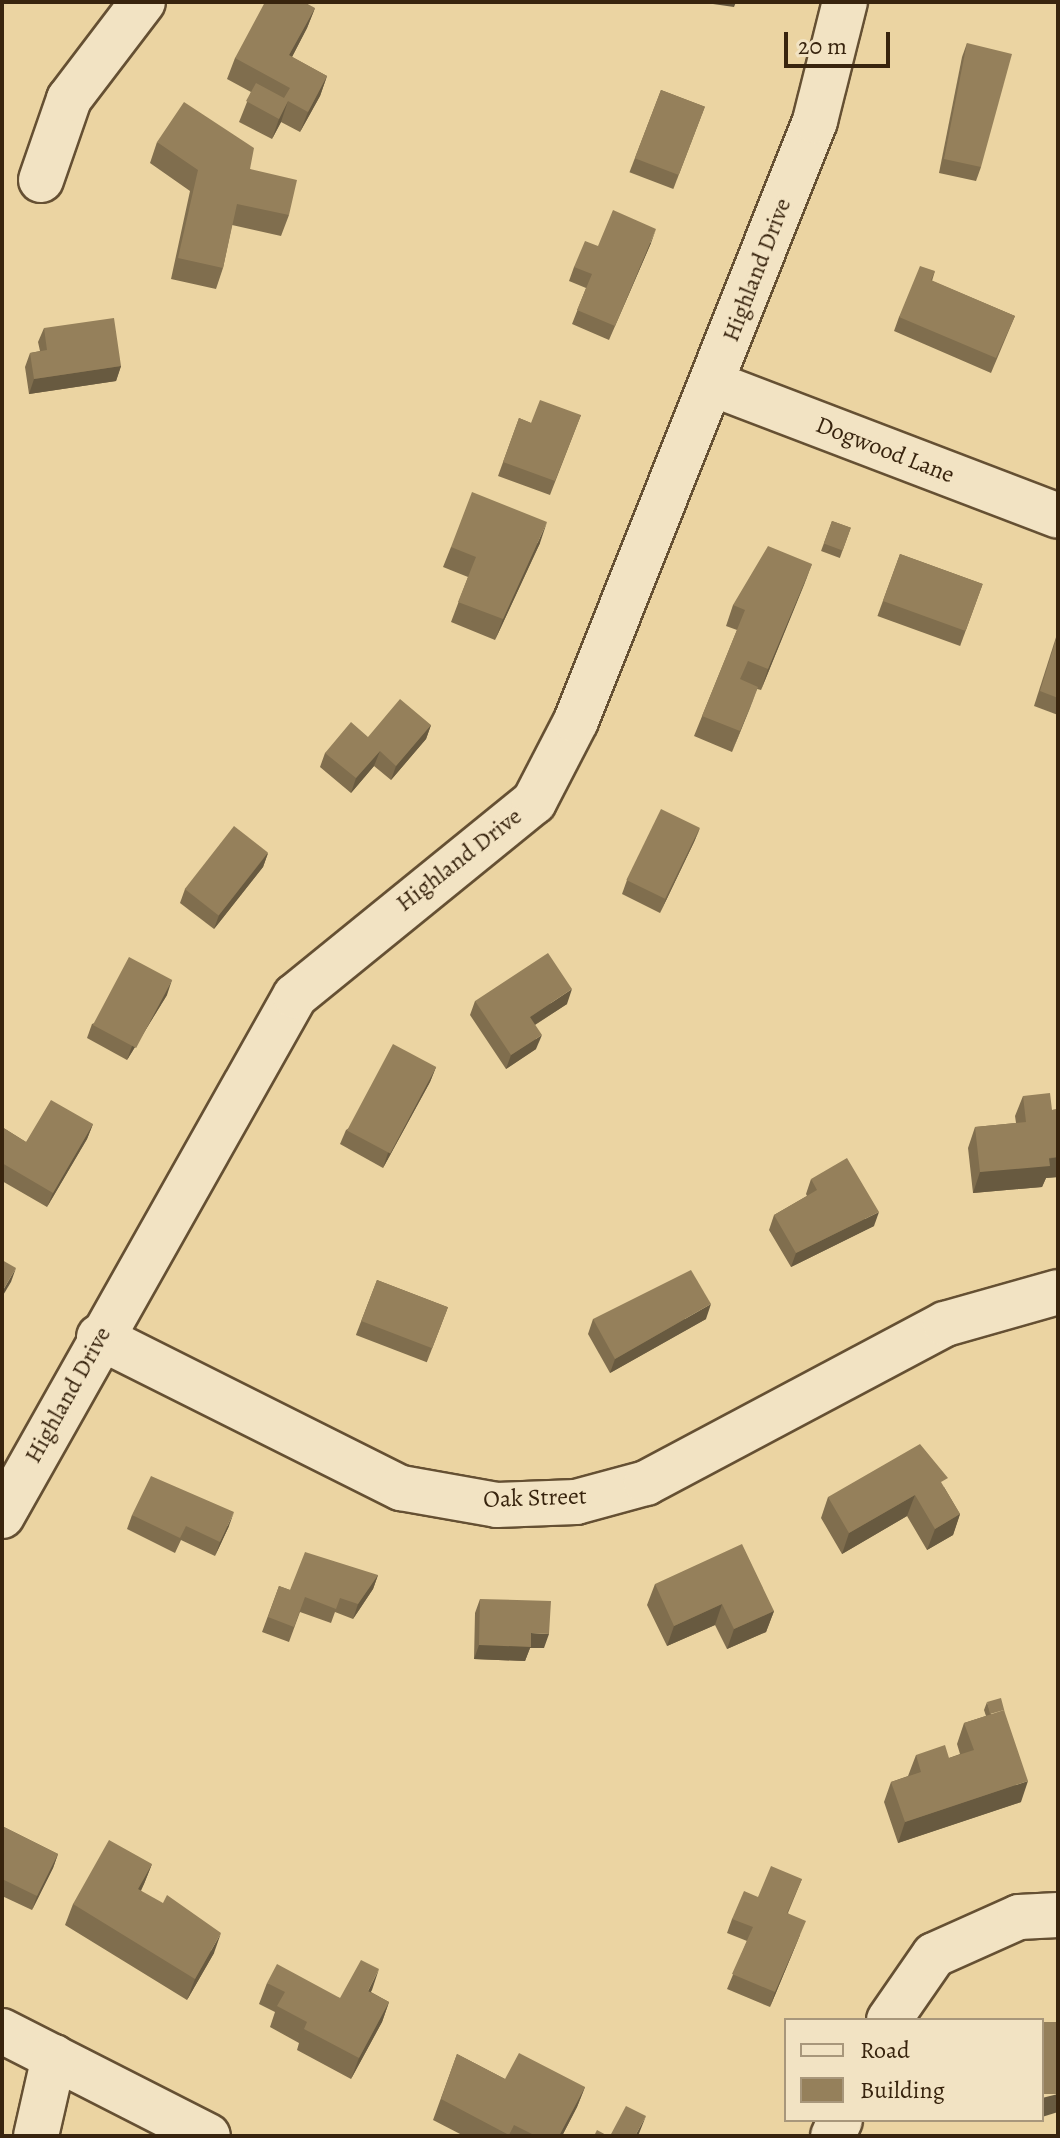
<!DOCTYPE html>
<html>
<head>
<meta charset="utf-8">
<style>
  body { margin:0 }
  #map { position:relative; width:1060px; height:2138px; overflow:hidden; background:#ebd4a2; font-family:Alegreya,serif }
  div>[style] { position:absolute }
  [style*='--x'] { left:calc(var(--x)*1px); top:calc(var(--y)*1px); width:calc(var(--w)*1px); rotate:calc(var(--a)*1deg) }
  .roads { filter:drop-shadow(2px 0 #655033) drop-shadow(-2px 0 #655033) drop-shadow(0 2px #655033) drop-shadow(0 -2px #655033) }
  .minor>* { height:44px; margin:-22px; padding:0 22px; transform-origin:22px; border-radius:22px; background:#f2e3c3 }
  .wall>* { inset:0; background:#806e4e; transform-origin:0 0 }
  .shaded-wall>* { inset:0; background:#685a40 }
  .building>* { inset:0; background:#95805b; transform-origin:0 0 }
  span { translate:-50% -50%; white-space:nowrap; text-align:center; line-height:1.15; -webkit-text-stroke:8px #f2e3c3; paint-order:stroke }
  .street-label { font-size:24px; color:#38240e }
  .frame { position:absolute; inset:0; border:4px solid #38240e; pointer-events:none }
  .legend { position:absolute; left:784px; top:2018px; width:260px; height:104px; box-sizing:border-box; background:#f2e3c3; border:2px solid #a8977b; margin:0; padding:10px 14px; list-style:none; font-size:24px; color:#38240e }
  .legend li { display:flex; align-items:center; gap:16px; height:40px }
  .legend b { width:40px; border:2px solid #a8977b }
  .scale { position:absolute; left:784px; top:32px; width:106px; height:36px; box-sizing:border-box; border:4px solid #38240e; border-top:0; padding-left:10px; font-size:24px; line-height:28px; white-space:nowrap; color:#38240e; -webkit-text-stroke:6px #f2e3c3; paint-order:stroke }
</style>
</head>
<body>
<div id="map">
  <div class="roads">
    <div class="minor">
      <div style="--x:41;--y:180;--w:86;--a:-70.9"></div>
      <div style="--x:69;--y:99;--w:122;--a:-52.7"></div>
      <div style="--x:713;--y:384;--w:369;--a:20.9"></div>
      <div style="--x:99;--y:1337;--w:338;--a:26.6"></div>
      <div style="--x:401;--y:1488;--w:97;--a:10"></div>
      <div style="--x:497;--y:1505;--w:79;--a:-2.2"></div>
      <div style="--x:576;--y:1502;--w:73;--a:-15.2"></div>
      <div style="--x:646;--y:1483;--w:339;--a:-28"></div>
      <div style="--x:945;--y:1324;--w:117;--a:-15.8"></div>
      <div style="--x:2;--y:1516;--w:597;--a:-60.6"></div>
      <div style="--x:295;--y:996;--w:308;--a:-39.1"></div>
      <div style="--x:534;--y:802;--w:91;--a:-62.6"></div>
      <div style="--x:576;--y:721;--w:646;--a:-68.28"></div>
      <div style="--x:815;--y:121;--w:123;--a:-75.9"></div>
      <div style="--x:889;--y:2020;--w:79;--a:-55.3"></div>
      <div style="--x:934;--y:1955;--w:93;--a:-24.1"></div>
      <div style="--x:1019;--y:1917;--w:39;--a:-3"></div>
      <div style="--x:2;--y:2031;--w:231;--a:27"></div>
      <div style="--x:36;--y:2136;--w:81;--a:-77.2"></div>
      <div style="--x:833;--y:2136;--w:17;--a:-66"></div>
    </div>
  </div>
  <div class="wall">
    <div style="clip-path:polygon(315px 8px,307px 28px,292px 57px,327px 76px,320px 96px,300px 132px,281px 122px,272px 139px,239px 122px,251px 92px,227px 79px,235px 58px)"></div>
    <div style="clip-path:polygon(967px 43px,981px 167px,976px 181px,939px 173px,962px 57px)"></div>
    <div style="left:661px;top:90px;width:47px;height:88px;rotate:21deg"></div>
    <div style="clip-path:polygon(157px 142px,250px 169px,289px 215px,281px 236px,232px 225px,223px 268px,216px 289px,171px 279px,190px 191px,150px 163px)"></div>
    <div style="clip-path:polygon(651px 243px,609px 340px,572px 324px,586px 288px,569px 281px,574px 267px,598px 246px)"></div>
    <div style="clip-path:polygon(935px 271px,932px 281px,1015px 316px,991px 373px,894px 331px,899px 317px)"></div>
    <div style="clip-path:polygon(44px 328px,121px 366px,116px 381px,29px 394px,25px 367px,30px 353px,40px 351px,38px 342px)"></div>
    <div style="clip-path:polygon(581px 415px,550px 495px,498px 476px,519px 418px,531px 423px)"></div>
    <div style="left:832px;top:521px;width:20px;height:32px;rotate:20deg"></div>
    <div style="clip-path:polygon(540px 543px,495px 640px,451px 622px,468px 577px,443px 567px,451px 547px)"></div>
    <div style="left:900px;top:554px;width:88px;height:66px;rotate:20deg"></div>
    <div style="clip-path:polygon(812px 564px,761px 690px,757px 689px,732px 752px,694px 736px,737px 630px,726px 626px,733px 605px)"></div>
    <div style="clip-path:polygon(1058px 631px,1058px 715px,1034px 706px)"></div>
    <div style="clip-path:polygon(431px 725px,426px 739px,391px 780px,374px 766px,351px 793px,320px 767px,325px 753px,368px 737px)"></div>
    <div style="clip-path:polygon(700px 828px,694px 842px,660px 913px,622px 894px,627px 880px)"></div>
    <div style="clip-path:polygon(268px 853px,263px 867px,214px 929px,180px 903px,185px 889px)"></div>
    <div style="clip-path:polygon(167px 995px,127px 1060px,87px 1038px,92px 1024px)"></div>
    <div style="clip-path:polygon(475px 1001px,567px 1004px,535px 1025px,536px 1049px,506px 1069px,470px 1015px)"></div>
    <div style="clip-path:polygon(436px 1067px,430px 1082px,383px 1168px,340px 1144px,346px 1130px)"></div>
    <div style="clip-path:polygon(1023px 1096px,1052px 1110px,1058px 1109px,1058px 1177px,1046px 1178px,1042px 1187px,973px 1193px,968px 1148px,975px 1127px,1016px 1123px,1015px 1116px)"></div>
    <div style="clip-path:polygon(93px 1124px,87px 1139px,47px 1207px,2px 1181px,2px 1127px,26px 1142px)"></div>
    <div style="clip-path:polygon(811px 1179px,874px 1226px,791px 1267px,769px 1230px,774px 1215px,807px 1196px,806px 1194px)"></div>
    <div style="left:377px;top:1280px;width:76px;height:59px;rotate:21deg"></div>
    <div style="clip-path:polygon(593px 1319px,706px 1319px,610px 1373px,588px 1334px)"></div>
    <div style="clip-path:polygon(944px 1487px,960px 1514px,953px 1535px,927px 1550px,907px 1516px,842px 1554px,821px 1518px,828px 1497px)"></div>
    <div style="clip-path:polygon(132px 1515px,229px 1526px,215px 1556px,181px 1540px,175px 1553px,127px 1529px)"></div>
    <div style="clip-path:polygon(378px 1575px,373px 1589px,353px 1619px,335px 1612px,331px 1623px,300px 1612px,289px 1642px,262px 1632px,279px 1586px,290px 1590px)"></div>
    <div style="clip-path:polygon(655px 1584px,774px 1611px,766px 1632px,727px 1649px,715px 1625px,667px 1646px,647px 1605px)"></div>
    <div style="clip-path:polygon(480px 1599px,544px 1648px,530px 1648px,525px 1661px,474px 1659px,475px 1613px)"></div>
    <div style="clip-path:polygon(987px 1702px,1021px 1802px,898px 1843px,884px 1802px,891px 1782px,908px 1776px,916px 1755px,949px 1758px,960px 1754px,957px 1744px,964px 1723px,986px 1716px,984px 1710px)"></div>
    <div style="clip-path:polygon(2px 1826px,58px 1854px,53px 1868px,32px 1910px,2px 1896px)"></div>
    <div style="clip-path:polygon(152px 1864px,141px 1891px,214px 1953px,187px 2000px,65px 1925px,73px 1904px)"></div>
    <div style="clip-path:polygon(802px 1879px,788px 1913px,800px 1935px,770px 2007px,727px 1989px,747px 1941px,727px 1933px,732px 1919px,758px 1897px)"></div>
    <div style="clip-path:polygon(267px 1983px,340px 1998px,371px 1992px,389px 2002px,382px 2022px,351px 2079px,297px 2050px,299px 2043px,270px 2027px,275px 2012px,259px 2004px)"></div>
    <div style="clip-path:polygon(457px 2054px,505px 2079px,585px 2087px,577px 2107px,562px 2136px,464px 2136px,433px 2120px)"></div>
  </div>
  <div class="shaded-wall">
    <div style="clip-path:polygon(699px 2px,736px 2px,734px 7px)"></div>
    <div style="clip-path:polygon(315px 8px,307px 28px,282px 76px,289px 55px)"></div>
    <div style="clip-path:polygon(327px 76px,320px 96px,300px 132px,308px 112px)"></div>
    <div style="clip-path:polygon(288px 101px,281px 122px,272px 139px,279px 119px)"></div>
    <div style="clip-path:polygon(656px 229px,651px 243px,609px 340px,615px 326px)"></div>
    <div style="clip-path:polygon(121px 366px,116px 381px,29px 394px,34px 379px)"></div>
    <div style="clip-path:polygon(547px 522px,540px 543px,495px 640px,503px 619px)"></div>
    <div style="clip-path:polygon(812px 564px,804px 585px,761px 690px,768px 669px)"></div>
    <div style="clip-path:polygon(758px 687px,750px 708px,732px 752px,740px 731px)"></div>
    <div style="clip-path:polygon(431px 725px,426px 739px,391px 780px,396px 766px)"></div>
    <div style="clip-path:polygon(380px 751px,374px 766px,351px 793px,356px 778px)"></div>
    <div style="clip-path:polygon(700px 828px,694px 842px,660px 913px,666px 899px)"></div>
    <div style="clip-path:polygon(268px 853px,263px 867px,214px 929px,219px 915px)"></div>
    <div style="clip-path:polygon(172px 980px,167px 995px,127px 1060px,132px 1046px)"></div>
    <div style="clip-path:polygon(572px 989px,567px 1004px,525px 1031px,530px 1017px)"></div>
    <div style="clip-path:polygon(542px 1035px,536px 1049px,506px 1069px,511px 1055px)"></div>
    <div style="clip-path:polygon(436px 1067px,430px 1082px,383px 1168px,388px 1153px)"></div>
    <div style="clip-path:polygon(93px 1124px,87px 1139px,47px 1207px,53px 1193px)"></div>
    <div style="clip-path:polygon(1058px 1157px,1058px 1177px,1046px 1178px,1042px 1187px,973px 1193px,980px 1172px)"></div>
    <div style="clip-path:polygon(879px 1212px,874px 1226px,791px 1267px,796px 1253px)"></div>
    <div style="clip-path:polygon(16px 1268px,11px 1282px,2px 1297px,2px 1292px)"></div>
    <div style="clip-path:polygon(711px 1304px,706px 1319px,610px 1373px,615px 1359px)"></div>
    <div style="clip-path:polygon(915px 1495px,907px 1516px,842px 1554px,849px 1533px)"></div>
    <div style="clip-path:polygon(234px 1512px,229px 1526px,215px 1556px,220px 1542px)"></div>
    <div style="clip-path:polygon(960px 1514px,953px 1535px,927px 1550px,935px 1529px)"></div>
    <div style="clip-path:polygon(378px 1575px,373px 1589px,353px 1619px,358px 1604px)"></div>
    <div style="clip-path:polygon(722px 1604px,715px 1625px,667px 1646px,674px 1626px)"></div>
    <div style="clip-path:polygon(774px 1611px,766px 1632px,727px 1649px,734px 1629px)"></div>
    <div style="clip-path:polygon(531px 1633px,549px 1634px,544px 1648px,530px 1648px,525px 1661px,474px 1659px,479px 1645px)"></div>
    <div style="clip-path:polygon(1028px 1781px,1021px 1802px,898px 1843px,905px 1822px)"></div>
    <div style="clip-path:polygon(58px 1854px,53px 1868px,32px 1910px,37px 1896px)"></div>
    <div style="clip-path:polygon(152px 1864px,144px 1884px,130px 1910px,138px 1889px)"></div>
    <div style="clip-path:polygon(806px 1921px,800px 1935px,770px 2007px,775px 1992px)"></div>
    <div style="clip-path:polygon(221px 1933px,214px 1953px,187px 2000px,195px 1979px)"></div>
    <div style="clip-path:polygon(379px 1969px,372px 1990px,360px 2011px,368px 1991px)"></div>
    <div style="clip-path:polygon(389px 2002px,382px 2022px,351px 2079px,359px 2058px)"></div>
    <div style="clip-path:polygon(585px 2087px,577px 2107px,562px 2136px,559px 2136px)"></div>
    <div style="clip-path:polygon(1058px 2094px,1058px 2112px,1042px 2117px,1042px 2098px)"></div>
    <div style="clip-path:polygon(646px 2116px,638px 2136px,635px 2136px)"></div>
  </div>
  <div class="building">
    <div style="clip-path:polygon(265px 2px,304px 2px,315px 8px,289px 55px,327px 76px,308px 112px,288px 101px,279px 119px,246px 101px,256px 83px,284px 98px,290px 88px,235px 58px)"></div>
    <div style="clip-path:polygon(967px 43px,1012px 54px,981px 167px,944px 159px)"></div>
    <div style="left:661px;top:90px;width:47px;height:73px;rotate:21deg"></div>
    <div style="clip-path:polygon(184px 102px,254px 148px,250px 169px,297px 180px,289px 215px,237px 204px,223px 268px,178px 258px,198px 170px,157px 142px)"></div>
    <div style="clip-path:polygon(613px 210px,656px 229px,615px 326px,577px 310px,592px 274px,574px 267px,585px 241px,598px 246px)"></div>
    <div style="clip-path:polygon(920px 266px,935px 271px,931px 280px,1015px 316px,996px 358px,899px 317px)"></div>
    <div style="clip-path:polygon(114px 318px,121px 366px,34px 379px,30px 353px,47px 350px,44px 328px)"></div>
    <div style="clip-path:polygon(540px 400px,581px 415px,555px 481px,503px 462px,519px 418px,531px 423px)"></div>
    <div style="clip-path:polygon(472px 492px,547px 522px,503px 619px,458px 602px,476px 557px,451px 547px)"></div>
    <div style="left:832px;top:521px;width:20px;height:24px;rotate:20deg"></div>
    <div style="clip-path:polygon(768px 546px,812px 564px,768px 669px,748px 661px,740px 679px,758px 687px,740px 731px,702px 716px,745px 610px,733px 605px)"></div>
    <div style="left:900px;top:554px;width:88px;height:50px;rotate:20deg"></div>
    <div style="clip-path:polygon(1058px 633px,1058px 698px,1040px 691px)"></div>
    <div style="clip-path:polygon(400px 699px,431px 725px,396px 766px,380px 751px,356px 778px,325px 753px,351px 722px,368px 737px)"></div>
    <div style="left:661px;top:809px;width:43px;height:79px;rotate:26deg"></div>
    <div style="left:234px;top:826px;width:43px;height:80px;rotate:38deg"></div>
    <div style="clip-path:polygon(548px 953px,572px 989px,530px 1017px,542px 1035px,511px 1055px,475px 1001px)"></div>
    <div style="left:129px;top:957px;width:49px;height:77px;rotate:28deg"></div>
    <div style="left:393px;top:1044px;width:49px;height:98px;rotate:28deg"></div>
    <div style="clip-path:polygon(1050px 1093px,1052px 1110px,1058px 1109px,1058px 1157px,1049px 1158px,1050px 1166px,980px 1172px,975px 1127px,1026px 1122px,1023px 1096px)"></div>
    <div style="clip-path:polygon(51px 1100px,93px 1124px,53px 1193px,2px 1163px,2px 1127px,26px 1142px)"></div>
    <div style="clip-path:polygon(847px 1158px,879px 1212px,796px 1253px,774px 1215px,817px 1190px,811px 1179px)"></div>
    <div style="clip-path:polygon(2px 1260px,16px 1268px,2px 1292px)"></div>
    <div style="clip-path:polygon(691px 1270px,711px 1304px,615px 1359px,593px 1319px)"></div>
    <div style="left:377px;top:1280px;width:76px;height:44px;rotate:21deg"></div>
    <div style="clip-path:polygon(920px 1444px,948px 1478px,941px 1482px,960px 1514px,935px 1529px,915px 1495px,849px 1533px,828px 1497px)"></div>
    <div style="clip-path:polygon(151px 1476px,234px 1512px,220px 1542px,186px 1526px,180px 1538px,132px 1515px)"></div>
    <div style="clip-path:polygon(742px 1544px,774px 1611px,734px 1629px,722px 1604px,674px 1626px,655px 1584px)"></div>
    <div style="clip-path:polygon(305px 1552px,378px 1575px,358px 1604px,340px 1598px,336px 1609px,305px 1597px,294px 1627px,268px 1617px,279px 1586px,290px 1590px)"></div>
    <div style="clip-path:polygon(480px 1599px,551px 1601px,549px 1634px,531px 1633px,531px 1647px,479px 1645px)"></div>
    <div style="clip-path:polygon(1001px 1698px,1005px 1713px,1004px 1710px,990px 1714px,987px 1702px)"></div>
    <div style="clip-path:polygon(1004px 1710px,1028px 1781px,905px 1822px,891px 1782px,921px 1772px,916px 1755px,945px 1745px,949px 1758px,974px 1750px,964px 1723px)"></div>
    <div style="clip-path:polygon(2px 1826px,58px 1854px,37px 1896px,2px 1879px)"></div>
    <div style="clip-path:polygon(109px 1840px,152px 1864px,138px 1889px,163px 1903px,167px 1895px,221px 1933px,195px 1979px,73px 1904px)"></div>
    <div style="clip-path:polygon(771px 1866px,802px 1879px,787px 1913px,806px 1921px,775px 1992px,732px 1974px,753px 1927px,732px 1919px,744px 1891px,758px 1897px)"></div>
    <div style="clip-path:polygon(361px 1960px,379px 1969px,368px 1991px,389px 2002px,359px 2058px,304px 2029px,307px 2022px,277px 2006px,285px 1992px,267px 1983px,277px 1964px,340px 1998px)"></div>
    <div style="left:1058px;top:2022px;width:72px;height:16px;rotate:90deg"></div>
    <div style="clip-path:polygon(519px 2053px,585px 2087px,559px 2136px,536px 2136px,514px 2125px,509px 2135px,441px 2099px,457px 2054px,505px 2079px)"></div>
    <div style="clip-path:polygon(626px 2106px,646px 2116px,635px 2136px,610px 2136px)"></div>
    <div style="clip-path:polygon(597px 2130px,608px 2136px,594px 2136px)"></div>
  </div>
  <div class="street-label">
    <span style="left:757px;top:270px;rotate:-69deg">Highland Drive</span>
    <span style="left:885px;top:450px;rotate:21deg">Dogwood Lane</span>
    <span style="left:459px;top:860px;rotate:-38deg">Highland Drive</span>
    <span style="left:68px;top:1395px;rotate:-61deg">Highland Drive</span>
    <span style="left:535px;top:1498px;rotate:-2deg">Oak Street</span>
  </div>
  <div class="frame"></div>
  <ul class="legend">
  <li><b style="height:10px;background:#f2e3c3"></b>Road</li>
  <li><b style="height:22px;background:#95805b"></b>Building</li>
  </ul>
  <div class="scale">20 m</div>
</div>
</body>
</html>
